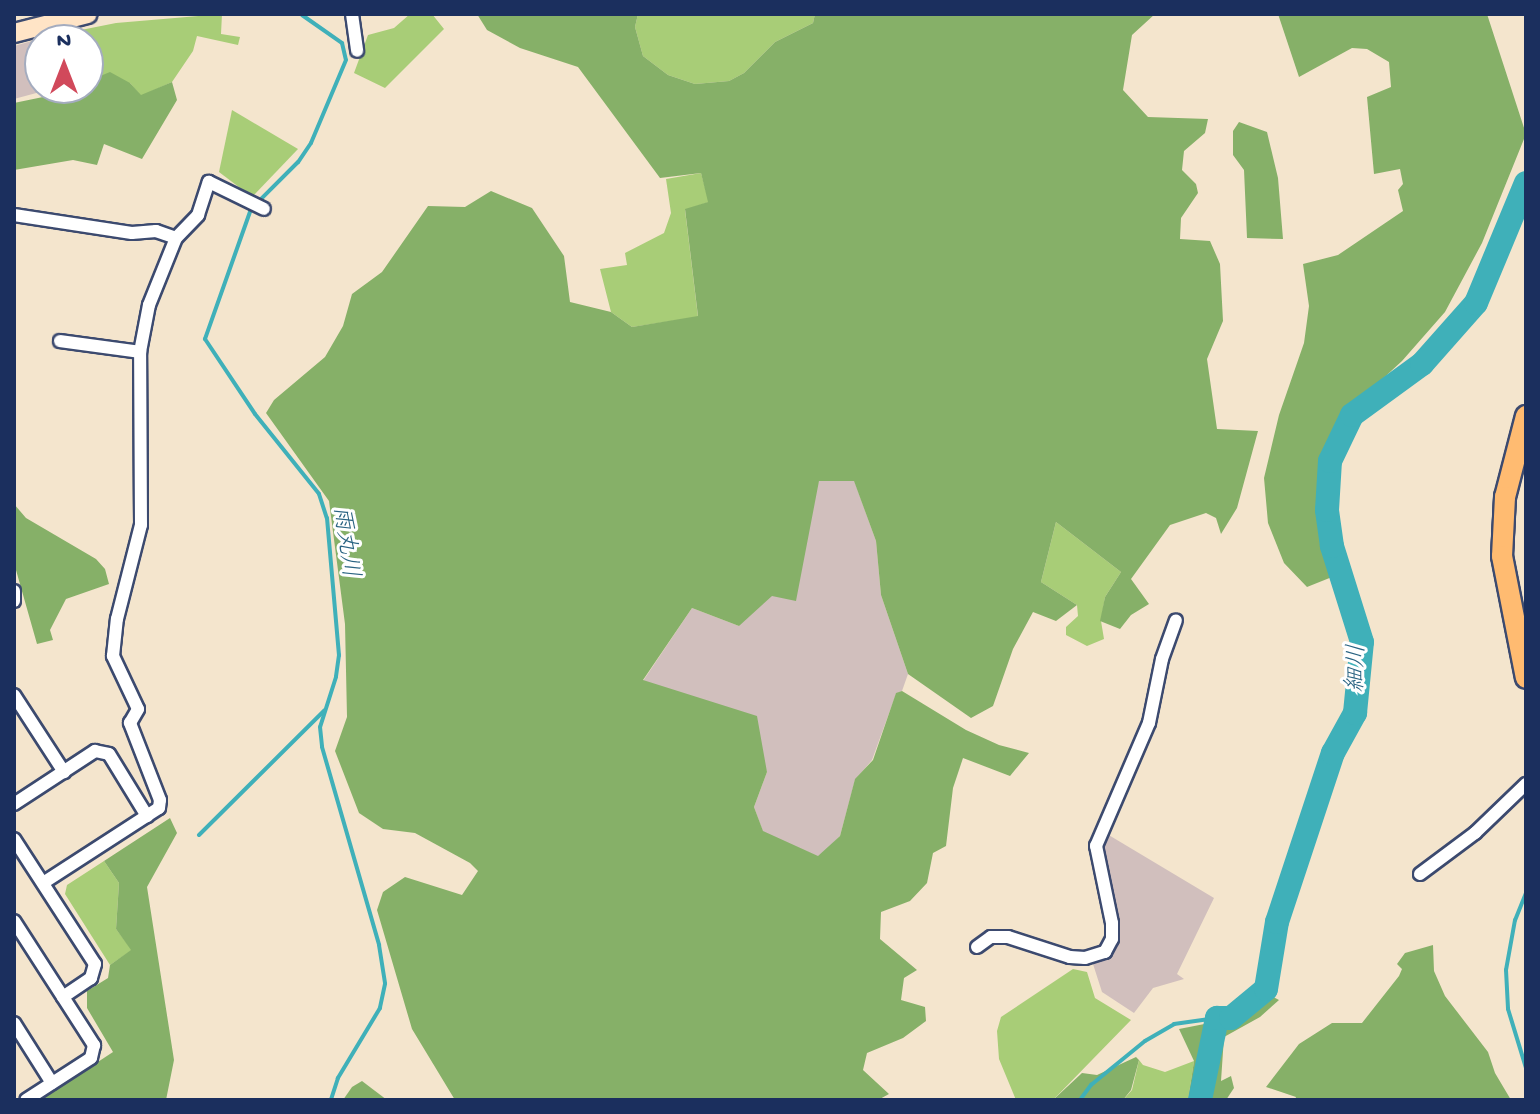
<!DOCTYPE html>
<html>
<head>
<meta charset="utf-8">
<style>
  body { margin:0 }
  #map { position:relative; width:1540px; height:1114px; overflow:hidden; background:#f4e5cd; font-family:"Gochi Hand","Klee One",sans-serif }
  div>[style] { position:absolute }
  [style*='--x'] { left:calc(var(--x)*1px); top:calc(var(--y)*1px); width:calc(var(--w)*1px); rotate:calc(var(--a)*1deg) }
  .industrial>* { inset:0; background:#d1bfbd }
  .green>* { inset:0; background:#a8cd77 }
  .forest>* { inset:0; background:#86b068 }
  .stream>* { height:4px; margin:-2px; padding:0 2px; transform-origin:2px; border-radius:2px; background:#3fb0b9 }
  .river>* { height:24px; margin:-12px; padding:0 12px; transform-origin:12px; border-radius:12px; background:#3fb0b9 }
  .roads { filter:drop-shadow(2px 0 #3c4a6f) drop-shadow(-2px 0 #3c4a6f) drop-shadow(0 2px #3c4a6f) drop-shadow(0 -2px #3c4a6f) }
  .minor>* { height:12px; margin:-6px; padding:0 6px; transform-origin:6px; border-radius:6px; background:#fff }
  .secondary>* { height:18px; margin:-9px; padding:0 9px; transform-origin:9px; border-radius:9px; background:#ffe4c6 }
  .primary>* { height:20px; margin:-10px; padding:0 10px; transform-origin:10px; border-radius:10px; background:#ffbb71 }
  span { translate:-50% -50%; white-space:nowrap; text-align:center; line-height:1.15; -webkit-text-stroke:6px #fff; paint-order:stroke }
  .water-label { font-size:24px; color:#296382; font-style:italic }
  .frame { position:absolute; inset:0; border:16px solid #1b2f5e; pointer-events:none }
  .north { position:absolute; left:24px; top:24px; width:80px; height:80px; box-sizing:border-box; background:#fff; border:2px solid #a4acbf; border-radius:50%; rotate:0deg; font-size:22px; font-weight:700; line-height:32px; text-align:center; color:#1b2f5e }
  .north::after { content:''; display:block; margin:auto; width:28px; height:36px; background:#d1495b; clip-path:polygon(50% 0,100% 100%,50% 72%,0 100%) }
</style>
</head>
<body>
<div id="map">
  <div class="industrial">
    <div style="clip-path:polygon(46px 37px,48px 40px,40px 40px,40px 88px,55px 88px,14px 99px,14px 46px)"></div>
    <div style="clip-path:polygon(854px 480px,876px 541px,881px 595px,908px 674px,902px 691px,896px 694px,872px 760px,855px 780px,840px 836px,819px 857px,763px 832px,754px 807px,767px 772px,762px 760px,643px 681px,692px 608px,739px 626px,819px 481px)"></div>
    <div style="clip-path:polygon(1107px 834px,1214px 898px,1177px 974px,1184px 979px,1153px 988px,1134px 1013px,1102px 992px,1093px 964px,1113px 951px,1119px 929px,1102px 860px)"></div>
  </div>
  <div class="green">
    <div style="clip-path:polygon(222px 14px,221px 34px,240px 37px,238px 45px,197px 36px,193px 51px,172px 82px,141px 96px,130px 83px,88px 81px,88px 40px,48px 40px,46px 37px,116px 23px)"></div>
    <div style="clip-path:polygon(410px 14px,432px 14px,444px 29px,385px 88px,354px 73px,368px 35px,394px 28px)"></div>
    <div style="clip-path:polygon(638px 14px,815px 14px,813px 23px,775px 42px,744px 73px,729px 81px,695px 84px,668px 75px,643px 56px,635px 27px)"></div>
    <div style="clip-path:polygon(232px 110px,298px 149px,252px 197px,219px 172px)"></div>
    <div style="clip-path:polygon(701px 173px,709px 202px,685px 210px,698px 317px,632px 327px,611px 312px,600px 269px,627px 265px,625px 253px,664px 233px,671px 213px,666px 179px)"></div>
    <div style="clip-path:polygon(1056px 522px,1121px 572px,1105px 597px,1101px 621px,1104px 639px,1087px 646px,1066px 635px,1066px 627px,1078px 616px,1077px 605px,1041px 582px)"></div>
    <div style="clip-path:polygon(104px 861px,119px 883px,116px 929px,132px 950px,110px 965px,65px 894px,67px 885px)"></div>
    <div style="clip-path:polygon(1073px 969px,1087px 972px,1095px 998px,1131px 1020px,1053px 1100px,1016px 1100px,999px 1059px,997px 1031px,1001px 1017px)"></div>
    <div style="clip-path:polygon(1139px 1060px,1143px 1065px,1165px 1072px,1194px 1061px,1188px 1100px,1123px 1100px,1132px 1090px)"></div>
  </div>
  <div class="forest">
    <div style="clip-path:polygon(477px 14px,638px 14px,635px 27px,643px 56px,668px 75px,695px 84px,729px 81px,744px 73px,775px 42px,813px 23px,815px 14px,1155px 14px,1132px 35px,1123px 90px,1148px 117px,1208px 119px,1205px 133px,1184px 151px,1182px 170px,1196px 184px,1198px 193px,1181px 218px,1180px 239px,1210px 241px,1220px 264px,1223px 321px,1207px 359px,1217px 429px,1258px 431px,1237px 508px,1221px 534px,1216px 518px,1206px 513px,1170px 525px,1131px 579px,1149px 604px,1131px 615px,1120px 629px,1100px 621px,1105px 597px,1121px 572px,1056px 522px,1041px 582px,1077px 605px,1056px 621px,1033px 612px,1013px 649px,993px 706px,971px 718px,908px 674px,881px 595px,876px 541px,854px 481px,819px 481px,796px 601px,772px 596px,739px 626px,692px 608px,643px 680px,757px 716px,767px 772px,754px 807px,763px 831px,818px 856px,840px 836px,855px 779px,873px 760px,896px 693px,902px 691px,966px 730px,999px 745px,1029px 753px,1010px 776px,963px 758px,953px 788px,946px 846px,933px 853px,927px 883px,910px 901px,881px 912px,880px 939px,917px 970px,904px 978px,901px 1000px,925px 1007px,926px 1021px,903px 1038px,867px 1053px,863px 1070px,889px 1094px,878px 1100px,455px 1100px,412px 1029px,377px 910px,383px 892px,405px 877px,462px 895px,478px 871px,470px 863px,415px 833px,383px 829px,359px 813px,335px 751px,347px 717px,345px 624px,329px 501px,266px 413px,274px 400px,325px 357px,343px 326px,352px 294px,382px 272px,428px 206px,465px 207px,491px 191px,532px 208px,564px 256px,570px 302px,611px 312px,632px 327px,698px 316px,685px 209px,708px 202px,701px 173px,660px 178px,578px 67px,520px 48px,487px 30px)"></div>
    <div style="clip-path:polygon(1278px 14px,1487px 14px,1526px 134px,1482px 243px,1445px 312px,1402px 361px,1340px 418px,1325px 446px,1321px 467px,1322px 527px,1332px 577px,1307px 587px,1284px 563px,1268px 523px,1264px 478px,1279px 415px,1304px 343px,1309px 306px,1303px 264px,1338px 255px,1403px 211px,1398px 190px,1403px 184px,1400px 169px,1374px 174px,1367px 97px,1391px 87px,1389px 62px,1367px 49px,1352px 48px,1299px 77px)"></div>
    <div style="clip-path:polygon(110px 72px,130px 83px,141px 95px,172px 82px,177px 100px,142px 159px,104px 144px,97px 165px,73px 160px,14px 170px,14px 103px,43px 97px,60px 88px,88px 88px,88px 81px)"></div>
    <div style="clip-path:polygon(1239px 122px,1267px 132px,1278px 178px,1283px 239px,1247px 238px,1244px 170px,1233px 155px,1233px 131px)"></div>
    <div style="clip-path:polygon(14px 504px,26px 518px,96px 559px,105px 569px,109px 584px,66px 599px,50px 630px,53px 640px,37px 644px,14px 563px)"></div>
    <div style="clip-path:polygon(170px 818px,177px 833px,147px 887px,174px 1060px,166px 1100px,40px 1100px,113px 1052px,87px 1008px,87px 991px,108px 978px,110px 965px,131px 950px,116px 929px,119px 883px,104px 861px)"></div>
    <div style="clip-path:polygon(1433px 945px,1434px 971px,1445px 996px,1488px 1052px,1495px 1073px,1511px 1100px,1295px 1100px,1296px 1097px,1266px 1087px,1299px 1044px,1332px 1023px,1362px 1023px,1399px 976px,1402px 969px,1397px 964px,1405px 953px)"></div>
    <div style="clip-path:polygon(1266px 993px,1279px 1000px,1260px 1017px,1224px 1037px,1221px 1081px,1231px 1076px,1234px 1088px,1226px 1100px,1188px 1100px,1194px 1061px,1179px 1029px,1235px 1018px)"></div>
    <div style="clip-path:polygon(1136px 1057px,1139px 1060px,1131px 1090px,1123px 1100px,1053px 1100px,1082px 1073px,1097px 1075px)"></div>
    <div style="clip-path:polygon(362px 1081px,387px 1100px,343px 1100px,352px 1087px)"></div>
  </div>
  <div class="stream">
    <div style="--x:302;--y:15;--w:49;--a:35"></div>
    <div style="--x:342;--y:43;--w:17;--a:77"></div>
    <div style="--x:346;--y:60;--w:90;--a:112.9"></div>
    <div style="--x:311;--y:143;--w:23;--a:124"></div>
    <div style="--x:298;--y:162;--w:66;--a:135"></div>
    <div style="--x:251;--y:209;--w:138;--a:109.5"></div>
    <div style="--x:205;--y:339;--w:90;--a:56.3"></div>
    <div style="--x:255;--y:414;--w:102;--a:51.3"></div>
    <div style="--x:319;--y:494;--w:25;--a:72"></div>
    <div style="--x:327;--y:518;--w:138;--a:85"></div>
    <div style="--x:339;--y:655;--w:22;--a:98"></div>
    <div style="--x:336;--y:677;--w:52;--a:107.7"></div>
    <div style="--x:320;--y:727;--w:20;--a:84"></div>
    <div style="--x:322;--y:747;--w:206;--a:73.9"></div>
    <div style="--x:379;--y:945;--w:39;--a:81"></div>
    <div style="--x:385;--y:984;--w:25;--a:102"></div>
    <div style="--x:380;--y:1008;--w:82;--a:121"></div>
    <div style="--x:338;--y:1078;--w:23;--a:108"></div>
    <div style="--x:199;--y:835;--w:177;--a:-44.8"></div>
    <div style="--x:1526;--y:893;--w:29;--a:112"></div>
    <div style="--x:1515;--y:920;--w:51;--a:100.2"></div>
    <div style="--x:1506;--y:970;--w:39;--a:87"></div>
    <div style="--x:1508;--y:1009;--w:62;--a:73"></div>
    <div style="--x:1080;--y:1100;--w:19;--a:-54"></div>
    <div style="--x:1091;--y:1085;--w:70;--a:-39.2"></div>
    <div style="--x:1145;--y:1041;--w:34;--a:-30"></div>
    <div style="--x:1174;--y:1024;--w:43;--a:-7.9"></div>
  </div>
  <div class="river">
    <div style="--x:1200;--y:1100;--w:84;--a:-78.3"></div>
    <div style="--x:1217;--y:1018;--w:14;--a:0"></div>
    <div style="--x:1231;--y:1018;--w:45;--a:-39.6"></div>
    <div style="--x:1266;--y:989;--w:68;--a:-80.7"></div>
    <div style="--x:1277;--y:922;--w:178;--a:-71.7"></div>
    <div style="--x:1333;--y:753;--w:46;--a:-61.2"></div>
    <div style="--x:1355;--y:713;--w:71;--a:-84.4"></div>
    <div style="--x:1362;--y:642;--w:101;--a:-107.4"></div>
    <div style="--x:1332;--y:546;--w:36;--a:-98"></div>
    <div style="--x:1327;--y:510;--w:49;--a:-86.5"></div>
    <div style="--x:1330;--y:461;--w:51;--a:-64.4"></div>
    <div style="--x:1352;--y:415;--w:87;--a:-36.1"></div>
    <div style="--x:1422;--y:364;--w:81;--a:-48.5"></div>
    <div style="--x:1476;--y:303;--w:130;--a:-67.4"></div>
  </div>
  <div class="roads">
    <div class="minor">
      <div style="--x:352;--y:14;--w:37;--a:82"></div>
      <div style="--x:14;--y:215;--w:119;--a:8.7"></div>
      <div style="--x:132;--y:233;--w:24;--a:-5"></div>
      <div style="--x:156;--y:231;--w:21;--a:19"></div>
      <div style="--x:60;--y:341;--w:81;--a:7.8"></div>
      <div style="--x:14;--y:591;--w:10;--a:90"></div>
      <div style="--x:14;--y:695;--w:92;--a:57"></div>
      <div style="--x:14;--y:804;--w:97;--a:-33.2"></div>
      <div style="--x:95;--y:751;--w:14;--a:12"></div>
      <div style="--x:109;--y:754;--w:73;--a:58.5"></div>
      <div style="--x:14;--y:839;--w:149;--a:57.1"></div>
      <div style="--x:95;--y:964;--w:15;--a:106"></div>
      <div style="--x:91;--y:978;--w:34;--a:146"></div>
      <div style="--x:1420;--y:874;--w:69;--a:-36.7"></div>
      <div style="--x:1475;--y:833;--w:71;--a:-43.9"></div>
      <div style="--x:43;--y:883;--w:138;--a:-32.9"></div>
      <div style="--x:159;--y:808;--w:8;--a:-83"></div>
      <div style="--x:160;--y:800;--w:83;--a:-111.3"></div>
      <div style="--x:130;--y:723;--w:16;--a:-60"></div>
      <div style="--x:138;--y:709;--w:59;--a:-115.3"></div>
      <div style="--x:113;--y:656;--w:37;--a:-84"></div>
      <div style="--x:117;--y:619;--w:97;--a:-75.7"></div>
      <div style="--x:141;--y:525;--w:173;--a:-90.3"></div>
      <div style="--x:140;--y:352;--w:48;--a:-79.2"></div>
      <div style="--x:149;--y:305;--w:72;--a:-68.1"></div>
      <div style="--x:176;--y:238;--w:32;--a:-46"></div>
      <div style="--x:198;--y:215;--w:35;--a:-72"></div>
      <div style="--x:209;--y:182;--w:61;--a:26.1"></div>
      <div style="--x:14;--y:921;--w:148;--a:57.2"></div>
      <div style="--x:94;--y:1045;--w:13;--a:103"></div>
      <div style="--x:91;--y:1058;--w:77;--a:147.1"></div>
      <div style="--x:977;--y:947;--w:17;--a:-36"></div>
      <div style="--x:991;--y:937;--w:17;--a:0"></div>
      <div style="--x:1008;--y:937;--w:65;--a:17.9"></div>
      <div style="--x:1070;--y:957;--w:15;--a:4"></div>
      <div style="--x:1085;--y:958;--w:21;--a:-17"></div>
      <div style="--x:1105;--y:952;--w:15;--a:-62"></div>
      <div style="--x:1112;--y:939;--w:16;--a:-90"></div>
      <div style="--x:1112;--y:923;--w:79;--a:-101.7"></div>
      <div style="--x:1096;--y:846;--w:134;--a:-66.7"></div>
      <div style="--x:1149;--y:723;--w:65;--a:-78.5"></div>
      <div style="--x:1162;--y:659;--w:41;--a:-70.3"></div>
      <div style="--x:14;--y:1023;--w:71;--a:57.7"></div>
    </div>
    <div class="secondary">
      <div style="--x:14;--y:33;--w:76;--a:-14.4"></div>
    </div>
    <div class="primary">
      <div style="--x:1526;--y:416;--w:84;--a:104.5"></div>
      <div style="--x:1505;--y:497;--w:59;--a:92.9"></div>
      <div style="--x:1502;--y:556;--w:124;--a:78.9"></div>
    </div>
  </div>
  <div class="water-label">
    <span style="left:344px;top:542px;rotate:82deg">雨丸川</span>
    <span style="left:1358px;top:668px;rotate:-88deg">細川</span>
  </div>
  <div class="frame"></div>
  <div class="north">N</div>
</div>
</body>
</html>
